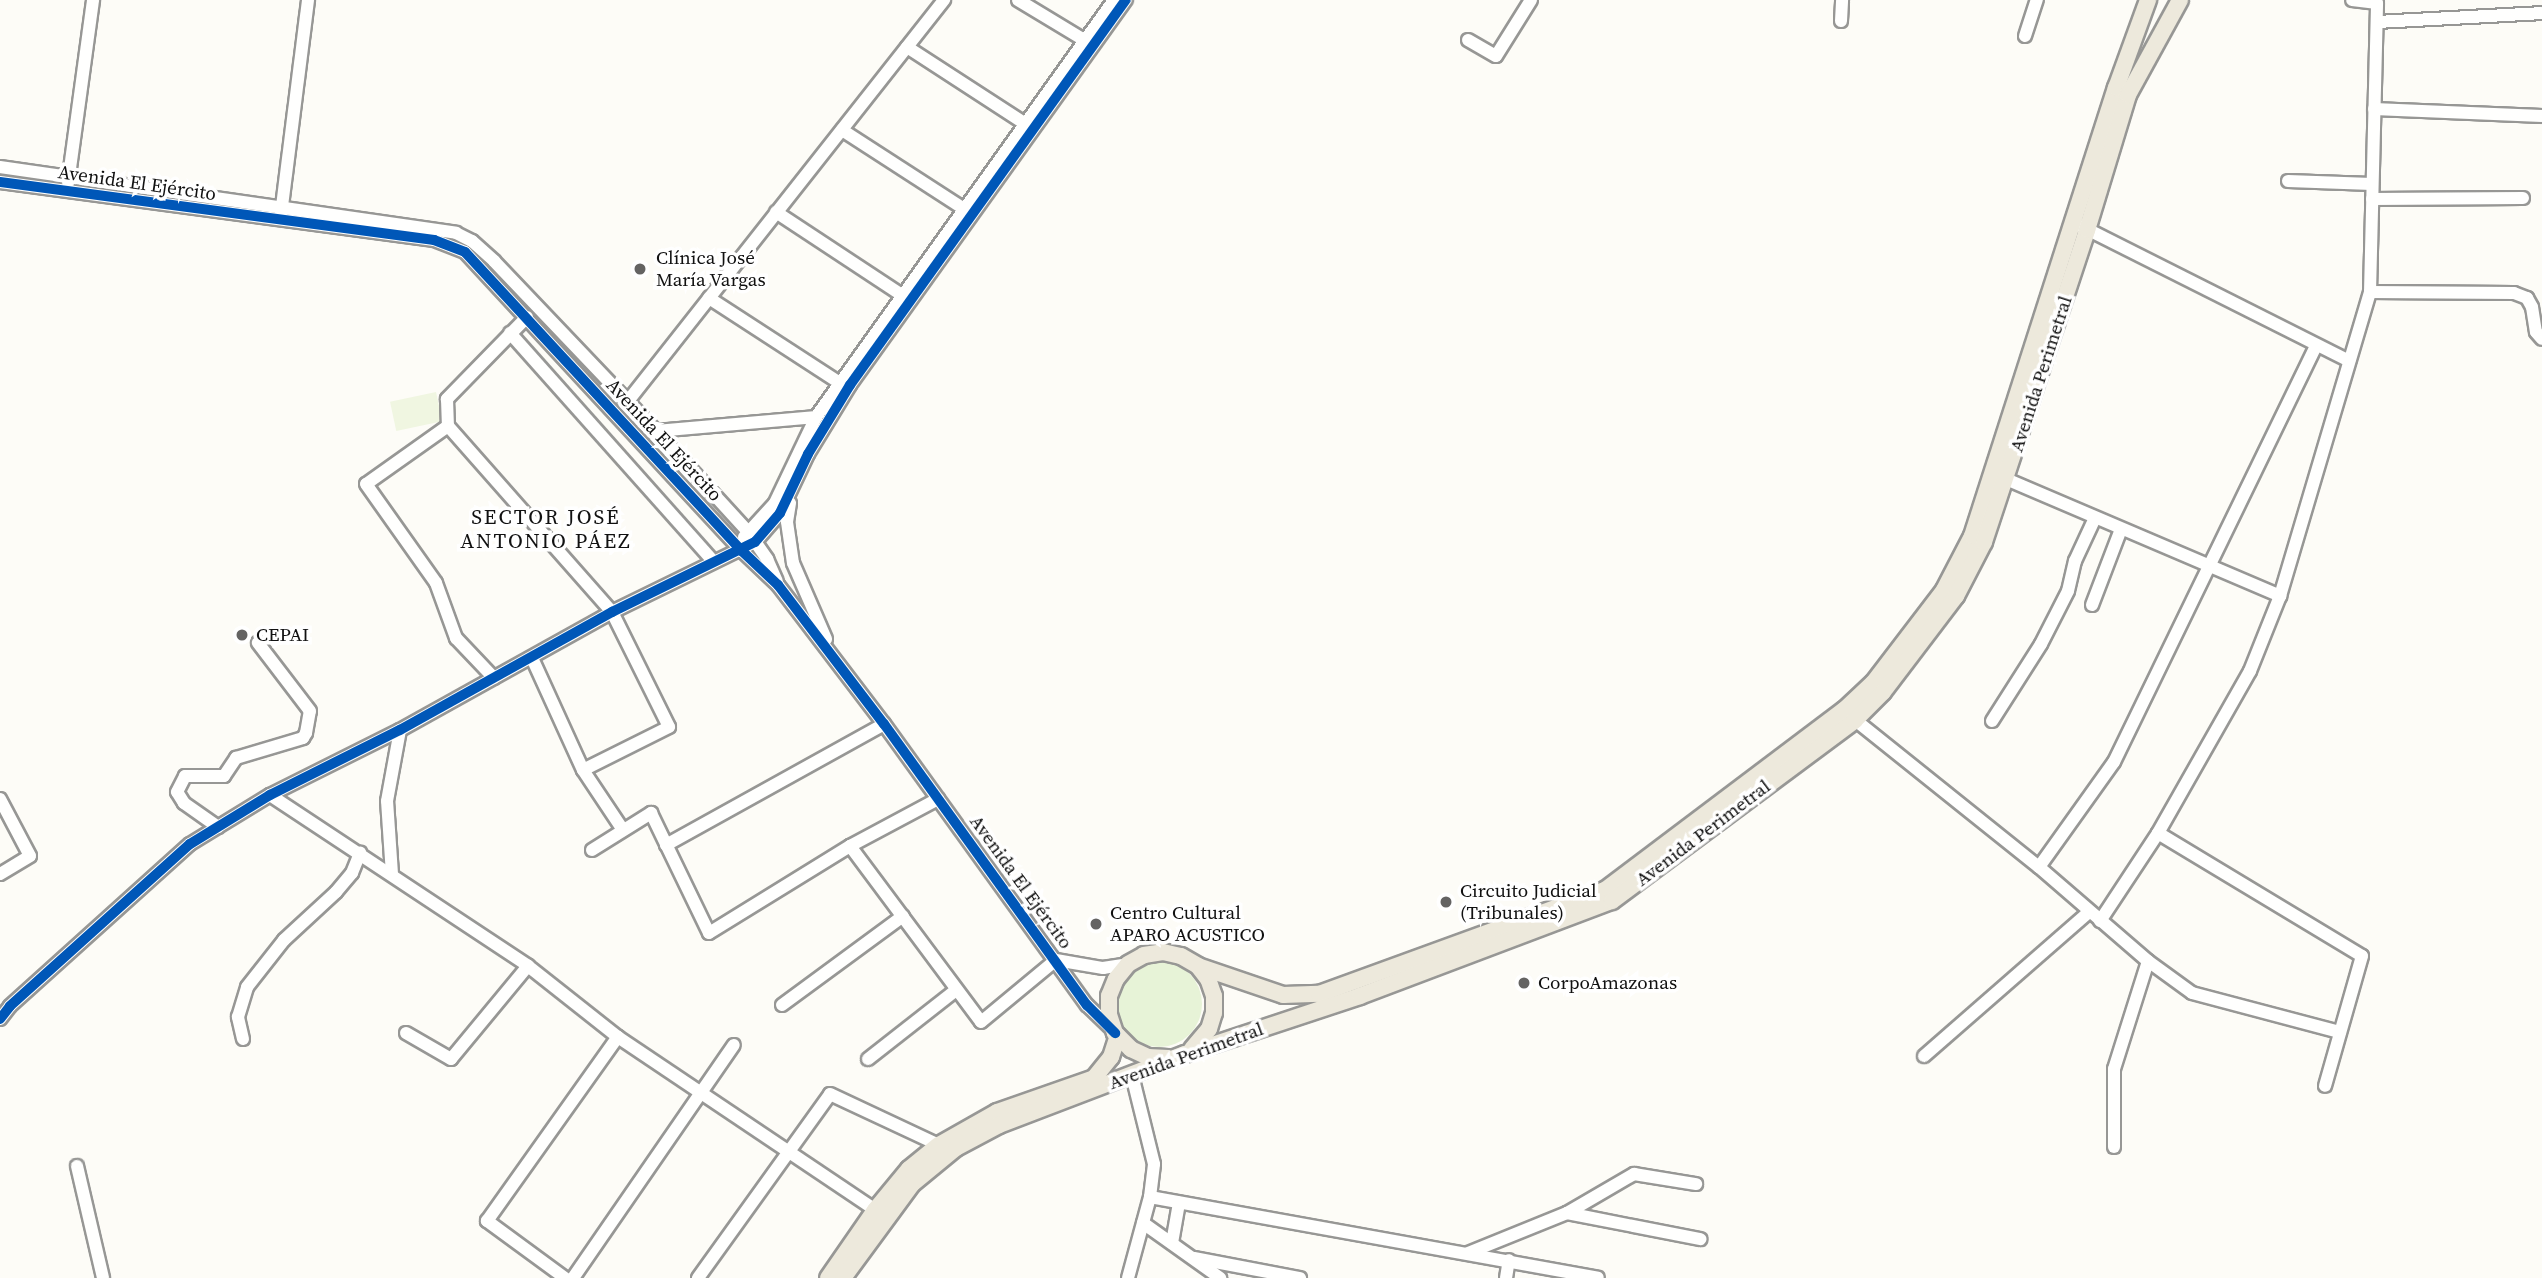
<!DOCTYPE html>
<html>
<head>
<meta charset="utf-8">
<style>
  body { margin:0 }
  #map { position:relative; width:2542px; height:1278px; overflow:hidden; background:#fdfcf7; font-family:"Source Serif 4",serif }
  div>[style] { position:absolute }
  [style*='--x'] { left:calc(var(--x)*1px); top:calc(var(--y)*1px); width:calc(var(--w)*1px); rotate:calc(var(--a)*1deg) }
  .green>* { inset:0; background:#e7f3d7 }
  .round { border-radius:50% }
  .pitch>* { inset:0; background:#f0f6e1; transform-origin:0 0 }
  .roads { filter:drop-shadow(2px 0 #979795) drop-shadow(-2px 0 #979795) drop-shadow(0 2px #979795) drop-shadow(0 -2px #979795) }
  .minor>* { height:12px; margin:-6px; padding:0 6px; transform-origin:6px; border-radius:6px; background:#fffffe }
  .major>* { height:16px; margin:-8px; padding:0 8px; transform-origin:8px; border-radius:8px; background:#ede9dc }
  .cycleway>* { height:10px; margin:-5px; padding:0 5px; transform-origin:5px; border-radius:5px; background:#0057b8 }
  .dots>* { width:19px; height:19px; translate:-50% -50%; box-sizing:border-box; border:4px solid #fff; border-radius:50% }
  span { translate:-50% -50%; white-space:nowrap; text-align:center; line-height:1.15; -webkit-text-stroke:7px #fff; paint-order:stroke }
  .street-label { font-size:19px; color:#111 }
  .poi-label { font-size:19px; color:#111 }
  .left { translate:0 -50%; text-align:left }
  .neighbourhood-label { font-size:21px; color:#111; letter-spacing:2px }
</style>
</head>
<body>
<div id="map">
  <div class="green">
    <div class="round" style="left:1116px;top:961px;width:86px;height:86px"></div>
  </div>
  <div class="pitch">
    <div style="left:436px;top:392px;width:30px;height:47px;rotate:78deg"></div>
  </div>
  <div class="roads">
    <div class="minor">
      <div style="--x:1018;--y:0;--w:79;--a:31.1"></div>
      <div style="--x:1841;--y:21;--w:21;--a:-87"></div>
      <div style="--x:2377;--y:22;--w:165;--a:-3.1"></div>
      <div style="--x:2025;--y:36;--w:38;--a:-72"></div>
      <div style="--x:1468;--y:40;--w:32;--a:30"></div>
      <div style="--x:1496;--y:56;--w:66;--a:-58"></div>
      <div style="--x:907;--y:47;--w:143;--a:33"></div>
      <div style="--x:2374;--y:109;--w:168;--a:2.4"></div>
      <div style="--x:842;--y:130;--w:145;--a:32.9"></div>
      <div style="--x:0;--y:167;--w:461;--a:8.2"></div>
      <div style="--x:456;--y:233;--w:18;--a:27"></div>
      <div style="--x:472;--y:241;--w:30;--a:42"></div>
      <div style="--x:494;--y:261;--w:235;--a:46.4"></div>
      <div style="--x:656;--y:431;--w:138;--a:47.6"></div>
      <div style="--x:749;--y:533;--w:32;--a:55"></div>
      <div style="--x:767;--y:559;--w:24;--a:66"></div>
      <div style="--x:2288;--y:181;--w:84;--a:2"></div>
      <div style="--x:0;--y:182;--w:438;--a:7.6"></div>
      <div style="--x:434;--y:240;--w:33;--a:21"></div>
      <div style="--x:465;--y:252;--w:408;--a:47.2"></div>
      <div style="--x:742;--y:551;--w:50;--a:43.4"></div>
      <div style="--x:778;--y:585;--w:175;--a:52.7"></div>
      <div style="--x:884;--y:724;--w:347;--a:54.2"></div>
      <div style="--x:1087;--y:1005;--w:39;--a:44"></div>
      <div style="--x:68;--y:183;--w:185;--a:-82.2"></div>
      <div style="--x:2372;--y:199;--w:151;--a:-0.4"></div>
      <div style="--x:776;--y:212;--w:151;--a:33.4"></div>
      <div style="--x:281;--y:214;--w:216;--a:-82.8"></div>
      <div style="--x:2081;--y:226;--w:300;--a:26.7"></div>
      <div style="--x:2370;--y:292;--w:144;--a:0.4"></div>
      <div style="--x:2514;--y:293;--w:14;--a:21"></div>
      <div style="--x:2527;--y:298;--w:10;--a:61"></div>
      <div style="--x:2532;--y:307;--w:25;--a:81"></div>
      <div style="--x:2536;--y:332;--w:9;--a:49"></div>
      <div style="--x:709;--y:298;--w:156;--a:33"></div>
      <div style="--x:527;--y:317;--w:115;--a:134.3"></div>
      <div style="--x:447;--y:399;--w:27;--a:88"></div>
      <div style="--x:448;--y:426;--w:248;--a:48.6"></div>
      <div style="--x:612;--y:612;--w:128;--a:63.6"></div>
      <div style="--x:669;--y:727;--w:96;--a:153.4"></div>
      <div style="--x:510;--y:333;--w:305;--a:48.3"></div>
      <div style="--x:628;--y:401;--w:511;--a:-51.76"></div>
      <div style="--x:448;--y:426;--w:100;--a:144.7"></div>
      <div style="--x:366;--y:484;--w:121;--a:54.7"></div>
      <div style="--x:436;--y:583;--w:59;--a:70"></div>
      <div style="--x:456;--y:638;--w:55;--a:46.5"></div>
      <div style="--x:656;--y:431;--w:161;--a:-5"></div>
      <div style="--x:1999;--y:476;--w:306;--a:23.1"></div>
      <div style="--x:790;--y:503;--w:19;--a:99"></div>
      <div style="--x:787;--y:522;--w:41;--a:81.7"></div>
      <div style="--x:793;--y:563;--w:83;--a:66.5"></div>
      <div style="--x:744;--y:537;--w:46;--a:-47.6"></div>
      <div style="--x:775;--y:503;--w:95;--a:-64.5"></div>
      <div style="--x:816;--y:417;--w:513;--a:-54.45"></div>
      <div style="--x:2092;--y:605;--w:81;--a:-69.1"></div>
      <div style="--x:532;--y:658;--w:123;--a:65.5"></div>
      <div style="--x:583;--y:770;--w:72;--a:56.3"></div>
      <div style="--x:1849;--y:715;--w:243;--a:38.7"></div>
      <div style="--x:2039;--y:867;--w:144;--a:40.8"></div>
      <div style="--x:2148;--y:961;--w:54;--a:36"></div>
      <div style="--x:2192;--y:993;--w:153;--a:14.8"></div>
      <div style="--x:1992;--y:721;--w:91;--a:-57.5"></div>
      <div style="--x:2041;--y:644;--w:59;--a:-63"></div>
      <div style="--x:2068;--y:591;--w:31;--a:-77"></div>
      <div style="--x:2075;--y:561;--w:47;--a:-65.1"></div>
      <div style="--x:270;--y:795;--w:310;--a:33.5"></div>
      <div style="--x:528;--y:966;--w:115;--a:38.3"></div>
      <div style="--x:618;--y:1037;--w:310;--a:33.9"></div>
      <div style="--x:0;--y:799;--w:64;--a:62.2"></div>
      <div style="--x:30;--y:856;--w:35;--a:149"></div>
      <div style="--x:218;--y:827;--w:42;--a:-144.8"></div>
      <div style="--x:184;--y:803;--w:13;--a:-122"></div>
      <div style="--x:177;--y:792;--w:18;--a:-63"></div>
      <div style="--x:185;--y:776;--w:39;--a:0"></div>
      <div style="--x:224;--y:776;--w:22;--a:-56"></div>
      <div style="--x:236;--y:758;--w:70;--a:-16.6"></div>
      <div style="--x:303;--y:738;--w:6;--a:-59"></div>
      <div style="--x:306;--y:733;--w:22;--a:-80"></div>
      <div style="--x:310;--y:711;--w:86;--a:-127.4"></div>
      <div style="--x:2158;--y:833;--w:238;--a:31.1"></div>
      <div style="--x:2362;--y:956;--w:135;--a:105.9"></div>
      <div style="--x:666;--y:845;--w:249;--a:-29"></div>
      <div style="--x:850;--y:846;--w:219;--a:53.3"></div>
      <div style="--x:981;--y:1022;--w:97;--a:-39.6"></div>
      <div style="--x:592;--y:850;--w:70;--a:-32.1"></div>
      <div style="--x:651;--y:813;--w:133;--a:64.2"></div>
      <div style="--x:709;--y:933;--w:166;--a:-31.7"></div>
      <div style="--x:850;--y:846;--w:100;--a:-28.1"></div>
      <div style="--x:2039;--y:867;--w:129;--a:-54.5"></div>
      <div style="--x:2114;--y:762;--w:462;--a:-64.1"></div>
      <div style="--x:392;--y:874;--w:73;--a:-93.9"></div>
      <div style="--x:387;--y:801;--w:72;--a:-79.6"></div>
      <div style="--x:2100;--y:921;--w:105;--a:-56.6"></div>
      <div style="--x:2158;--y:833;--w:186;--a:-60.4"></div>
      <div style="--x:2250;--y:671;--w:81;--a:-68.2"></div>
      <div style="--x:2280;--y:596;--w:317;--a:-73.5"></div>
      <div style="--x:2370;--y:292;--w:289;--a:-88.6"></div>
      <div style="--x:2377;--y:3;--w:25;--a:-173"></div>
      <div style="--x:1056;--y:960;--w:48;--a:9.7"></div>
      <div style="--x:1103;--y:968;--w:25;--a:-9"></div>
      <div style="--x:782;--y:1005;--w:150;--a:-36.3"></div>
      <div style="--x:0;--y:1019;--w:16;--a:-52"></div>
      <div style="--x:10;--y:1006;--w:242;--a:-42"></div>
      <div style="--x:190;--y:844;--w:94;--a:-31.5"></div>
      <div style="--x:270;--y:795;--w:145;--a:-26.6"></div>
      <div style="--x:400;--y:730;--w:243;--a:-29.1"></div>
      <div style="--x:612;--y:612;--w:159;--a:-26.1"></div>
      <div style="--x:755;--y:542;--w:38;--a:-49"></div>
      <div style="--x:780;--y:513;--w:65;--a:-64.6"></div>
      <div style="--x:808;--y:454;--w:81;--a:-58.7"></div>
      <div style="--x:850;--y:385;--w:474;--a:-54.4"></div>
      <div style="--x:406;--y:1033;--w:52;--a:30"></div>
      <div style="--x:451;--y:1059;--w:121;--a:-50.4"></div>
      <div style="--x:243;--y:1039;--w:23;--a:-103"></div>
      <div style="--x:238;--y:1017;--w:31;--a:-73"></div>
      <div style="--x:247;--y:987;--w:60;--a:-51.8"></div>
      <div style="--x:284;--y:940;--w:71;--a:-42.7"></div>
      <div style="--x:336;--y:892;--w:25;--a:-50"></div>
      <div style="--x:352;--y:873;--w:22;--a:-68"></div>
      <div style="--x:1924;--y:1056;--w:219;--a:-41.1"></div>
      <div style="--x:868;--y:1059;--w:112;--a:-38.1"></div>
      <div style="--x:2114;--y:1147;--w:78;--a:-90"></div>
      <div style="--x:2114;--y:1069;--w:113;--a:-72.5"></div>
      <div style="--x:77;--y:1166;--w:115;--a:76.9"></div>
      <div style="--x:1150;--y:1197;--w:455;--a:10.2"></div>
      <div style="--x:1567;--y:1213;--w:136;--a:11.1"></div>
      <div style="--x:1143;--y:1223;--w:95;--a:35.5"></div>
      <div style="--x:1172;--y:1243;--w:41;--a:-80.1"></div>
      <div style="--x:1468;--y:1253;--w:107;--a:-22"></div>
      <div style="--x:1567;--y:1213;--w:78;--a:-30.2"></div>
      <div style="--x:1634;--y:1174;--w:63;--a:9.2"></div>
      <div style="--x:1194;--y:1258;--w:108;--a:10.7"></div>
      <div style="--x:565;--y:1278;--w:97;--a:-143.8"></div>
      <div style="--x:487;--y:1221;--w:226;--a:-54.6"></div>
      <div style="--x:573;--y:1278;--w:283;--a:-55.4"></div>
      <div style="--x:698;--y:1278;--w:226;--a:-54.3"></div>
      <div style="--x:830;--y:1094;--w:120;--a:25.1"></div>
      <div style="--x:1128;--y:1278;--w:84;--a:-74.8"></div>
      <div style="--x:1150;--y:1197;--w:33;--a:-83"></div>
      <div style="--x:1154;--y:1164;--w:92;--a:-103.9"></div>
      <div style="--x:1506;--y:1278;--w:18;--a:-81"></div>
    </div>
    <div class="major">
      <div style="--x:1192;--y:1049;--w:26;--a:-50"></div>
      <div style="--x:1209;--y:1029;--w:17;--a:-73"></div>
      <div style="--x:1214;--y:1013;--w:17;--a:-90"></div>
      <div style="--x:1214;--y:996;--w:18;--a:-109"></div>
      <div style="--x:1208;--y:979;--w:16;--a:-128"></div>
      <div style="--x:1168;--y:1058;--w:20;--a:-177"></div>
      <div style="--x:1148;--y:1057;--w:19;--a:-155"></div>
      <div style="--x:1131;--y:1049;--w:23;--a:-135"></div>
      <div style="--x:1115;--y:1033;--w:19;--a:-108"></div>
      <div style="--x:1109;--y:1015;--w:19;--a:-90"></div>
      <div style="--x:1109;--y:996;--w:18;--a:-68"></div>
      <div style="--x:1116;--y:979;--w:19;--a:-51"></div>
      <div style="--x:1128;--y:964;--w:18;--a:-29"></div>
      <div style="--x:1144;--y:955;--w:19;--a:-9"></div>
      <div style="--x:1163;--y:952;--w:18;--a:13"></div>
      <div style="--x:1181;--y:956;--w:20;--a:30"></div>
      <div style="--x:1198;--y:966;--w:90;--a:18.8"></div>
      <div style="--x:1283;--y:995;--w:36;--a:-2"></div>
      <div style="--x:1319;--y:994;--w:304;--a:-20"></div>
      <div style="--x:1605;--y:890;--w:299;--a:-37"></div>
      <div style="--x:1844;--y:710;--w:40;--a:-43"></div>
      <div style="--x:1873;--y:683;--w:117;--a:-52.6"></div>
      <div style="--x:1944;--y:590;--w:61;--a:-62.6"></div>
      <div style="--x:1972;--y:536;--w:471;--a:-72.2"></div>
      <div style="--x:2116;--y:88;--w:94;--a:-70"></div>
      <div style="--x:828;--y:1278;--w:83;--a:-55.3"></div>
      <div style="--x:875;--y:1210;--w:53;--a:-50.3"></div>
      <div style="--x:909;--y:1169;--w:38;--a:-39"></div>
      <div style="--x:939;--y:1145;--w:67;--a:-29.6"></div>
      <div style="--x:997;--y:1112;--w:103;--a:-19.3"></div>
      <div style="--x:1094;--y:1078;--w:27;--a:-51"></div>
      <div style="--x:1111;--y:1057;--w:22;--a:-72"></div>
      <div style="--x:843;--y:1278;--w:117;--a:-53.7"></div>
      <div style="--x:912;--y:1184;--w:57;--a:-39.3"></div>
      <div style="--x:956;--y:1148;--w:49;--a:-28.1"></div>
      <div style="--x:999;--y:1125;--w:199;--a:-20.9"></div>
      <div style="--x:1185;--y:1054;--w:184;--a:-18.3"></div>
      <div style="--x:1360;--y:996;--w:269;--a:-20.7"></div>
      <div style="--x:1612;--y:901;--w:302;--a:-36.6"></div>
      <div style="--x:1854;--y:721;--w:41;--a:-45"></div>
      <div style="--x:1883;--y:692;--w:121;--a:-52.8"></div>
      <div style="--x:1956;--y:596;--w:61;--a:-62.6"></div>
      <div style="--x:1984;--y:542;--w:329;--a:-71.7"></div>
      <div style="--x:2087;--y:230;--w:141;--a:-73.1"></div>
      <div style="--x:2128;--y:95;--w:108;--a:-61.3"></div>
    </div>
  </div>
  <div class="cycleway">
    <div style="--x:0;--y:182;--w:438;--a:7.6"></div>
    <div style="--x:434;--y:240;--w:33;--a:21"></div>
    <div style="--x:465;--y:252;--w:408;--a:47.2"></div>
    <div style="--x:742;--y:551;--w:50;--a:43.4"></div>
    <div style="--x:778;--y:585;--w:175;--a:52.7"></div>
    <div style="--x:884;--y:724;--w:347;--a:54.2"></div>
    <div style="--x:1087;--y:1005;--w:40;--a:45"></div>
    <div style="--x:0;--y:1019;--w:16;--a:-52"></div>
    <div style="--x:10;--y:1006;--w:242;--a:-42"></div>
    <div style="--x:190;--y:844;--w:94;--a:-31.5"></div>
    <div style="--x:270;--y:795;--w:145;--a:-26.6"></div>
    <div style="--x:400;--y:730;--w:243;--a:-29.1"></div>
    <div style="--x:612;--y:612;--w:159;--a:-26.1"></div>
    <div style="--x:755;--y:542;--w:38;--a:-49"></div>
    <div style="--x:780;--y:513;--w:65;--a:-64.6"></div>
    <div style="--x:808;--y:454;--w:81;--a:-58.7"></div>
    <div style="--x:850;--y:385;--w:474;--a:-54.4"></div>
  </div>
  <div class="dots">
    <div style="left:640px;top:269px;background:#646362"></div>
    <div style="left:242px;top:635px;background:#646362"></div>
    <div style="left:1446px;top:902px;background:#646362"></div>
    <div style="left:1096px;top:924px;background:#646362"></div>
    <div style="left:1524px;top:983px;background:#646362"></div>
  </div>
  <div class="street-label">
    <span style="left:137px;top:183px;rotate:8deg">Avenida El Ejército</span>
    <span style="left:2041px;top:374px;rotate:-72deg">Avenida Perimetral</span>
    <span style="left:664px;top:440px;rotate:47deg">Avenida El Ejército</span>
    <span style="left:1703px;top:833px;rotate:-37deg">Avenida Perimetral</span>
    <span style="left:1021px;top:882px;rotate:54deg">Avenida El Ejército</span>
    <span style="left:1186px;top:1056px;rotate:-20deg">Avenida Perimetral</span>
  </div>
  <div class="poi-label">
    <span class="left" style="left:656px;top:269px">Clínica José<br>María Vargas</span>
    <span class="left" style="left:256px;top:635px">CEPAI</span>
    <span class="left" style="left:1460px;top:902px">Circuito Judicial<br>(Tribunales)</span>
    <span class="left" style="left:1110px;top:924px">Centro Cultural<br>APARO ACUSTICO</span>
    <span class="left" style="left:1538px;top:983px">CorpoAmazonas</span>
  </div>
  <div class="neighbourhood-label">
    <span style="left:546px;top:529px">SECTOR JOSÉ<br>ANTONIO PÁEZ</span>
  </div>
</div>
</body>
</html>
